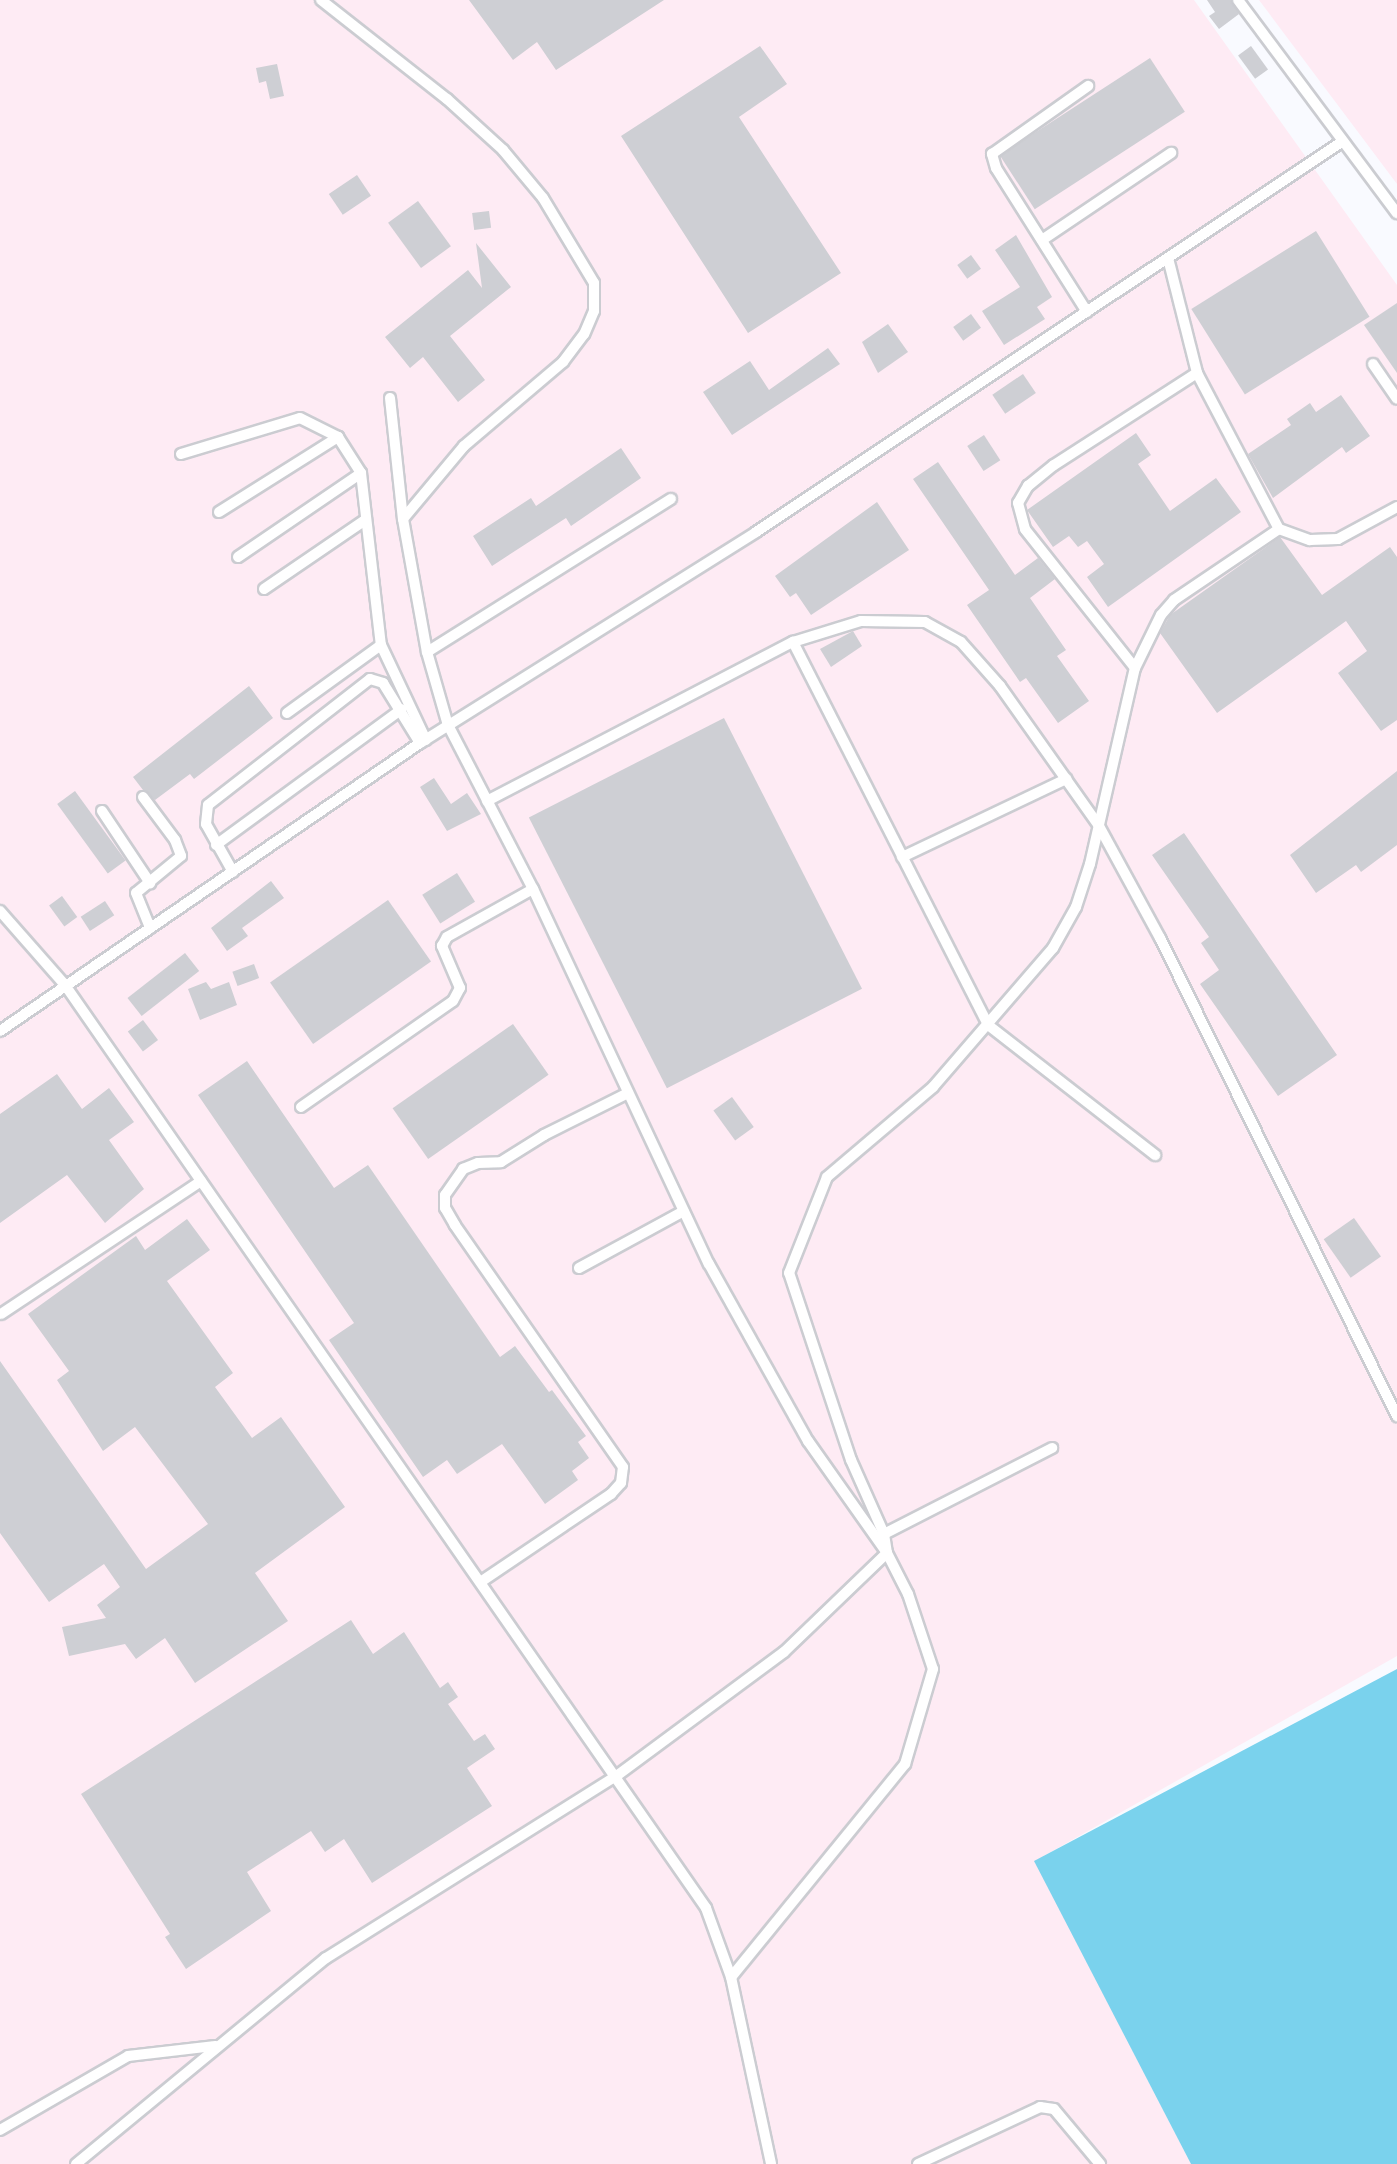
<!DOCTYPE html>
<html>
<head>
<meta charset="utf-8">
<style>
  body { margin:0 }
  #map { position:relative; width:1397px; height:2164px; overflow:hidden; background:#f9faff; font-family:"Space Grotesk",sans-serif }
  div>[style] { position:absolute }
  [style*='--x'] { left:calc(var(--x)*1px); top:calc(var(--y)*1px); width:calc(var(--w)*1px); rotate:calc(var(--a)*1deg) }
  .industrial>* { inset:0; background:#feebf4 }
  .water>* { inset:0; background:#7ad2ed }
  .building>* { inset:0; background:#cecfd4; transform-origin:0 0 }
  .roads { filter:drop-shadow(2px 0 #cbccd1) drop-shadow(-2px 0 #cbccd1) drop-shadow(0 2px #cbccd1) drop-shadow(0 -2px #cbccd1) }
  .service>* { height:10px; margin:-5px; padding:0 5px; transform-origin:5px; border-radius:5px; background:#fff }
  span { translate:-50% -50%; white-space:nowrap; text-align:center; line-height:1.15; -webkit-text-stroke:5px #fff; paint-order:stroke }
</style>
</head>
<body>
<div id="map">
  <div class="industrial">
    <div style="clip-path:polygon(0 0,1194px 0,1397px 285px,1397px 1656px,1035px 1861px,1191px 2164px,0 2164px)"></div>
    <div style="clip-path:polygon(1259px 0,1397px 0,1397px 184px)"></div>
  </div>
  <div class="water">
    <div style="clip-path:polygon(1397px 1669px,1397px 2164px,1191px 2164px,1034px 1861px)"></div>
  </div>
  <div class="building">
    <div style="clip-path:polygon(469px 0,664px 0,556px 70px,537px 42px,513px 60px)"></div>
    <div style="clip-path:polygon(1207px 0,1231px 0,1239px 14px,1219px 29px,1209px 16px,1215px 12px)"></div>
    <div style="clip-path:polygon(760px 46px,787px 84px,739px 117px,841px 273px,748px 333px,621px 136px)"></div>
    <div style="left:1251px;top:46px;width:29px;height:16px;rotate:54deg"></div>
    <div style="left:1150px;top:58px;width:64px;height:179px;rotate:57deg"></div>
    <div style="clip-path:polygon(277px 64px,284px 96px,270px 99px,266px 81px,259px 83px,256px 68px)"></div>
    <div style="left:357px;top:175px;width:25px;height:34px;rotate:56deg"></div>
    <div style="left:418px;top:201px;width:56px;height:37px;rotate:54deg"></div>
    <div style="left:489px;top:211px;width:17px;height:17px;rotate:83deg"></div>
    <div style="left:1316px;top:231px;width:101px;height:147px;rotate:58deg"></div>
    <div style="clip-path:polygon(1016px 235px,1052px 297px,1037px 307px,1045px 319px,1004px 345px,982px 311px,1020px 287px,995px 250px)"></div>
    <div style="clip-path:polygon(476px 243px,511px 287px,450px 336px,485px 380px,458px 402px,423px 357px,410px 368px,385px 337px,468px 270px,482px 288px)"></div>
    <div style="left:971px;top:255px;width:17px;height:17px;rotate:54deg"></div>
    <div style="clip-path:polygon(1397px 303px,1397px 373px,1364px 325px)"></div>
    <div style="left:971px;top:314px;width:17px;height:22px;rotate:54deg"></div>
    <div style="clip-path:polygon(888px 324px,908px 352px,878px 373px,862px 342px)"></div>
    <div style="clip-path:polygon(828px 348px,840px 364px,732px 435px,703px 392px,750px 361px,769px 390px)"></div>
    <div style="left:1023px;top:374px;width:23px;height:37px;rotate:56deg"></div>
    <div style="clip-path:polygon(1341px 395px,1370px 436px,1346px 453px,1342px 447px,1273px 498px,1248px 454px,1291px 425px,1287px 419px,1310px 403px,1316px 412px)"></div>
    <div style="clip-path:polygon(1136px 433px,1151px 455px,1138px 464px,1170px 511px,1216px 478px,1241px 512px,1108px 607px,1087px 577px,1104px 564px,1087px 541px,1078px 547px,1069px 536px,1053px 547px,1027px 510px)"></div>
    <div style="left:984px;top:435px;width:30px;height:20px;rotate:57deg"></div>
    <div style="clip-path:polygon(621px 448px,641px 478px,571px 526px,566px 518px,492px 566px,473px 536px,531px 498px,536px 506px)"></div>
    <div style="clip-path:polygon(938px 462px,1015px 575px,1038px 558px,1055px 579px,1030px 598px,1066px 650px,1057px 656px,1089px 701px,1058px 723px,1026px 678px,1020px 682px,967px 605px,989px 590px,913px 479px)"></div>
    <div style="clip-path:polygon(877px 502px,909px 550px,811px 615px,796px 593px,790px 597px,775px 576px)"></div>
    <div style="clip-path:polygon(1280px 537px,1322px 595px,1390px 547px,1397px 557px,1397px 720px,1381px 731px,1338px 673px,1367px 651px,1346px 621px,1217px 713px,1160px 633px,1170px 615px)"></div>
    <div style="clip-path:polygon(853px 631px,862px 646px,831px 667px,820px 649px)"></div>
    <div style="clip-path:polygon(249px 686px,273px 718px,194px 779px,190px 774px,155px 800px,143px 790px,133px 777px)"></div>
    <div style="left:724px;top:718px;width:304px;height:219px;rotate:63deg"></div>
    <div style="clip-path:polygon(1397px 771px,1397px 845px,1361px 872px,1356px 865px,1316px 893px,1290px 855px)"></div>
    <div style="clip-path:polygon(434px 778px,451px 804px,467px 793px,481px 814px,447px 831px,420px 787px)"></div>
    <div style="left:75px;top:791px;width:86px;height:22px;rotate:54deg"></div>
    <div style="clip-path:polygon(1184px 833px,1337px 1055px,1278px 1096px,1200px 984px,1219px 970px,1201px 943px,1209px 937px,1152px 855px)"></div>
    <div style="left:457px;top:873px;width:34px;height:41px;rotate:58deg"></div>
    <div style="clip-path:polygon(271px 881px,284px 898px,242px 928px,248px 936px,227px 951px,211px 928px)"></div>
    <div style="left:62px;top:896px;width:26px;height:16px;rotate:54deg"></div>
    <div style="left:388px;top:900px;width:75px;height:144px;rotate:55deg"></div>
    <div style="left:105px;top:901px;width:17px;height:29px;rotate:57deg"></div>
    <div style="left:185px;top:953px;width:23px;height:73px;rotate:52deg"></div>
    <div style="left:254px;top:964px;width:15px;height:23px;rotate:70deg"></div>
    <div style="clip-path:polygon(206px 982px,211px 989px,229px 982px,237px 1005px,200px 1020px,188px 989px)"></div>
    <div style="left:143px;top:1020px;width:25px;height:19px;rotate:53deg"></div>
    <div style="left:513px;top:1024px;width:62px;height:147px;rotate:55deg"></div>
    <div style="clip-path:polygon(247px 1061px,334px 1188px,368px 1165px,500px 1357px,515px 1346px,549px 1392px,552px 1390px,586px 1436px,578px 1442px,589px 1458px,572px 1471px,578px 1480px,545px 1504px,502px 1444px,457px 1474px,447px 1460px,423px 1477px,329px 1340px,354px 1323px,198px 1095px)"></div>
    <div style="clip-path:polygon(57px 1074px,82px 1109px,109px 1088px,134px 1122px,109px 1140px,144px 1189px,105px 1223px,67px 1175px,0 1223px,0 1114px)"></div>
    <div style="left:732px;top:1097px;width:37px;height:23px;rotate:54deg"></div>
    <div style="left:1354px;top:1218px;width:47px;height:37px;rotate:55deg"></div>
    <div style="clip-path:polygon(187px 1219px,210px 1250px,167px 1281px,233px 1373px,215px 1387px,252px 1438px,281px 1417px,345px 1507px,255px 1573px,288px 1621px,195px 1683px,165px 1638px,136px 1659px,125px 1644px,69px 1656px,62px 1627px,106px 1618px,97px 1605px,120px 1587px,104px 1564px,49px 1602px,0 1533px,0 1361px,146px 1569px,208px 1524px,135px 1427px,103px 1451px,57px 1380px,69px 1371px,28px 1314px,136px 1236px,145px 1250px)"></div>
    <div style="clip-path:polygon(351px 1620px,373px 1654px,404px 1632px,440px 1688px,448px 1682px,458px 1697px,448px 1704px,474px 1741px,485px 1734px,495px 1749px,467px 1768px,492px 1806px,372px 1883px,344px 1839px,325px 1852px,311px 1831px,247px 1872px,271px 1911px,186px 1969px,165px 1937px,170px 1934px,81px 1794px)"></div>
  </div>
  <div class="roads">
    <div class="service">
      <div style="--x:321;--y:0;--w:160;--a:38.2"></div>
      <div style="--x:447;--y:99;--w:76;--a:42.3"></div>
      <div style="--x:503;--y:150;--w:62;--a:50.2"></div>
      <div style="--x:543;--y:198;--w:99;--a:59"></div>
      <div style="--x:594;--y:283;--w:28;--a:90"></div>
      <div style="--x:594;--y:311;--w:25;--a:113"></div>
      <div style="--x:584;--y:334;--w:35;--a:127"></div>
      <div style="--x:563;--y:362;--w:130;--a:139.7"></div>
      <div style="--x:464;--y:446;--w:95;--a:129.9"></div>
      <div style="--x:1238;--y:0;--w:266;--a:53.3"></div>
      <div style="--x:1042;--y:240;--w:156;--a:-34"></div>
      <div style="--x:1168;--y:258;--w:119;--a:75.8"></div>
      <div style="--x:1197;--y:373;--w:176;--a:62.3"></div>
      <div style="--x:1087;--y:312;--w:170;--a:-122.3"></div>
      <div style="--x:996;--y:168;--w:15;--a:-106"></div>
      <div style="--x:992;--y:154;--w:118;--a:-35.3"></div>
      <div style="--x:1373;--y:364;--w:42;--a:55.6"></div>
      <div style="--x:390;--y:398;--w:122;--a:83.9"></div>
      <div style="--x:403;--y:519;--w:135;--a:79.8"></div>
      <div style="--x:427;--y:652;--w:76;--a:74"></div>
      <div style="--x:448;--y:725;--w:185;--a:62.6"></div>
      <div style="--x:533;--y:889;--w:414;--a:64.9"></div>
      <div style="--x:709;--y:1264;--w:203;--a:60.8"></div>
      <div style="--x:808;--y:1441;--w:137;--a:54.8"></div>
      <div style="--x:887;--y:1553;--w:46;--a:62.9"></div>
      <div style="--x:908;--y:1594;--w:79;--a:71.6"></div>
      <div style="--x:933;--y:1669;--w:99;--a:106.4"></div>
      <div style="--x:905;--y:1764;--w:275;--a:129.2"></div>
      <div style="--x:181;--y:454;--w:124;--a:-16.8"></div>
      <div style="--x:300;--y:418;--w:42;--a:26.6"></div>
      <div style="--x:338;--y:437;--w:43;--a:57.4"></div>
      <div style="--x:361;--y:473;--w:173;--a:83.4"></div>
      <div style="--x:381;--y:645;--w:105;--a:64.7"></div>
      <div style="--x:219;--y:512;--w:141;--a:-32.2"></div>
      <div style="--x:238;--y:557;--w:149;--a:-34.3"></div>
      <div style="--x:264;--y:589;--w:122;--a:-34.3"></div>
      <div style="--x:793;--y:642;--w:71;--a:-17.2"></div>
      <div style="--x:861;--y:621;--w:64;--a:0.9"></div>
      <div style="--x:925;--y:622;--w:41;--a:29.1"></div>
      <div style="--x:961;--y:642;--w:59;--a:48.4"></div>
      <div style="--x:1000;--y:686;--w:171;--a:54.7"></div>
      <div style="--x:1099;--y:826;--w:128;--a:61.4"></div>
      <div style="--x:1160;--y:938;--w:534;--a:63.63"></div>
      <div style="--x:427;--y:652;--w:288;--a:-32.1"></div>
      <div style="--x:1135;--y:668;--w:177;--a:-128.4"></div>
      <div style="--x:1025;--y:529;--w:27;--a:-105"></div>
      <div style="--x:1018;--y:503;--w:20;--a:-60"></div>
      <div style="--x:1028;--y:486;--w:33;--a:-39"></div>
      <div style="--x:1054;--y:465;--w:170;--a:-32.8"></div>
      <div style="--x:287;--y:713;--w:116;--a:-35.9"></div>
      <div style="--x:143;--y:797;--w:54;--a:53.3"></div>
      <div style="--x:175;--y:840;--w:17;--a:69"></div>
      <div style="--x:181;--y:856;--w:58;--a:140.6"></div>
      <div style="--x:136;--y:893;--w:38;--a:68"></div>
      <div style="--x:487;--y:801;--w:345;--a:-27.5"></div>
      <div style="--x:793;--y:642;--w:430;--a:63"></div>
      <div style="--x:988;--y:1025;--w:212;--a:37.9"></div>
      <div style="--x:102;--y:811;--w:87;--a:56.3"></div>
      <div style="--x:216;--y:845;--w:230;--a:-36.2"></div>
      <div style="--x:902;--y:857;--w:182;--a:-25.4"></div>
      <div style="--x:233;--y:872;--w:55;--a:-119.4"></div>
      <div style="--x:206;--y:824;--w:19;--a:-84"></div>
      <div style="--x:208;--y:805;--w:205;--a:-37.9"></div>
      <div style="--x:370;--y:679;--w:14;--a:17"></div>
      <div style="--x:383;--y:683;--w:70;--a:58.3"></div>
      <div style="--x:0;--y:911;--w:98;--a:48.7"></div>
      <div style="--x:65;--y:985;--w:1124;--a:55.22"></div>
      <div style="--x:706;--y:1908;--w:73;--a:70.1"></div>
      <div style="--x:731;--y:1977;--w:191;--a:77.9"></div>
      <div style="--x:0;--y:1031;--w:509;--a:-34.44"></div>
      <div style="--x:420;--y:743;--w:397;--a:-32.1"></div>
      <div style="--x:756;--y:532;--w:705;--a:-33.67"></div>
      <div style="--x:301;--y:1107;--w:185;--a:-34.9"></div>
      <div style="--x:453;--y:1001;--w:15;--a:-62"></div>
      <div style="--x:460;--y:988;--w:46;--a:-113.2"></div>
      <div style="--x:442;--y:946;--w:10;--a:-61"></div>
      <div style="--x:447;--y:937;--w:98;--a:-29.2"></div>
      <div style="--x:579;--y:1268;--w:119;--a:-28.5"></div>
      <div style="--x:1;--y:1314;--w:240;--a:-33.6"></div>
      <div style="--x:884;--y:1534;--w:189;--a:-27.1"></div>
      <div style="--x:482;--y:1581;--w:156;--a:-34"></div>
      <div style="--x:611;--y:1494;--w:15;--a:-48"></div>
      <div style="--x:621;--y:1483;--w:16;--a:-83"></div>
      <div style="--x:623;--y:1467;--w:295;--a:-124.8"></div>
      <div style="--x:455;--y:1225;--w:20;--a:-120"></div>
      <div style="--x:445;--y:1208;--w:13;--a:-90"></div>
      <div style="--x:445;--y:1195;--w:32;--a:-55"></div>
      <div style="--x:463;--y:1169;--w:16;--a:-22"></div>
      <div style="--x:478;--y:1163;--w:23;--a:-2"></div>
      <div style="--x:501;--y:1162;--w:51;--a:-32.1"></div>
      <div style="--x:544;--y:1135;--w:94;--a:-26.6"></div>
      <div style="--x:0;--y:2130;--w:148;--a:-30"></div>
      <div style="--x:128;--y:2056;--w:88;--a:-6.6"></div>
      <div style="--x:76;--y:2164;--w:324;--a:-39.5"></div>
      <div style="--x:326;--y:1958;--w:341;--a:-32.1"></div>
      <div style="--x:615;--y:1777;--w:210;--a:-36.5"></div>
      <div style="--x:784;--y:1652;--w:143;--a:-43.9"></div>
      <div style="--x:887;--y:1553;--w:19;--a:-99"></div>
      <div style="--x:884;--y:1534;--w:81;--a:-114"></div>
      <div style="--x:851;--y:1460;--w:197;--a:-108.3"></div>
      <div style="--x:789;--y:1273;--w:103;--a:-68.4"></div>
      <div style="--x:827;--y:1177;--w:139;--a:-40.3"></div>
      <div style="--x:933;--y:1087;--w:184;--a:-49.2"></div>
      <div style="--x:1053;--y:948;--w:47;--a:-60.7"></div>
      <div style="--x:1076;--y:907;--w:45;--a:-72"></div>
      <div style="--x:1090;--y:864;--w:201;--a:-77.1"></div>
      <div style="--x:1135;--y:668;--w:59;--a:-63.9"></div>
      <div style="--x:1161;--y:615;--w:20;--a:-49"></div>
      <div style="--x:1174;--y:600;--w:127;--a:-34.1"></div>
      <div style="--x:1279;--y:529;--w:33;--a:20"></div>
      <div style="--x:1310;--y:540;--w:28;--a:-2"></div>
      <div style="--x:1338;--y:539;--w:67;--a:-28.5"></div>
      <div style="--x:918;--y:2164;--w:135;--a:-25"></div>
      <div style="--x:1040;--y:2107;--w:14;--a:8"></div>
      <div style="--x:1054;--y:2109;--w:72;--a:50.1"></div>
    </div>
  </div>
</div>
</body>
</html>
